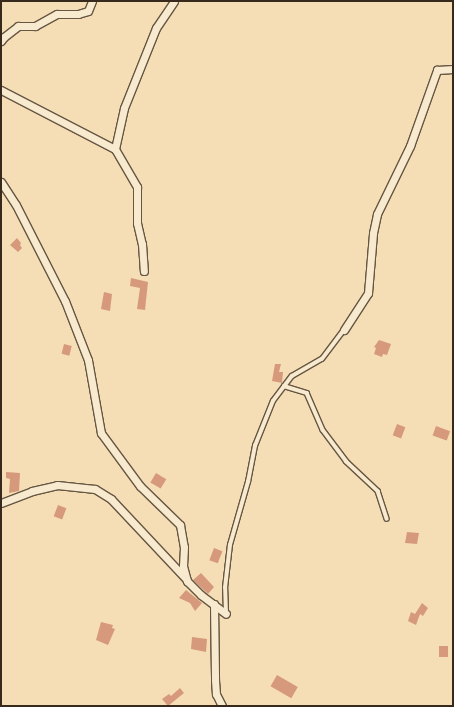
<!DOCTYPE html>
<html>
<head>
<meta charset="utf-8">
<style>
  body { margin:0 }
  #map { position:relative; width:454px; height:707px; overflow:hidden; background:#f5deb5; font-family:"IM FELL Great Primer",serif }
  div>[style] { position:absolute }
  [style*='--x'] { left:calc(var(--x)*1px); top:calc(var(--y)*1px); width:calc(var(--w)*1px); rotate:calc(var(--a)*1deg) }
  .building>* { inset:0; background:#d6997c; transform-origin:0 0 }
  .roads { filter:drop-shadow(1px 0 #665642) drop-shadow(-1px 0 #665642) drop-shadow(0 1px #665642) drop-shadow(0 -1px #665642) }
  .service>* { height:3.5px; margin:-1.75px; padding:0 1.75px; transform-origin:1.75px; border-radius:1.75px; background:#f8eacf }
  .minor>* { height:7px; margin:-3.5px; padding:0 3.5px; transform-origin:3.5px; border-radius:3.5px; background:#f8eacf }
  span { translate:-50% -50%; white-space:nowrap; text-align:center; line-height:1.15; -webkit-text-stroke:4px #f8eacf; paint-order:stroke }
  .frame { position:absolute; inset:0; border:2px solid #37291b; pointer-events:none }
</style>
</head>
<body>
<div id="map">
  <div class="building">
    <div style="clip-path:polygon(17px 238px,21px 243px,20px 245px,22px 248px,18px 252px,10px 245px)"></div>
    <div style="clip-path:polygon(131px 278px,148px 282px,145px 310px,137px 309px,140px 288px,130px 286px)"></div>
    <div style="clip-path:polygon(104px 292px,112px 294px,110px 311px,101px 309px)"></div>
    <div style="clip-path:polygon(379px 340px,391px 344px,387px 355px,383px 354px,382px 357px,374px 354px,376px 348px,374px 347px)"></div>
    <div style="left:64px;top:344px;width:8px;height:10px;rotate:14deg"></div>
    <div style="clip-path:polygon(275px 364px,281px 364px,279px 372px,283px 372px,282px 383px,272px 381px)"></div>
    <div style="left:397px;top:424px;width:9px;height:12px;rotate:21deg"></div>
    <div style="left:436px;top:426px;width:15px;height:10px;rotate:20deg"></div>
    <div style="clip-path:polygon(6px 472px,20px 473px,19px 491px,9px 493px,10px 479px,6px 478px)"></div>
    <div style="left:156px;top:473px;width:12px;height:11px;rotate:31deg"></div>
    <div style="left:58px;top:505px;width:9px;height:12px;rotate:21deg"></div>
    <div style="clip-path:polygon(407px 532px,419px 533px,417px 544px,405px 543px)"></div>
    <div style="left:214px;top:548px;width:9px;height:13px;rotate:21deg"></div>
    <div style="clip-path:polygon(201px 573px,214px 587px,208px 594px,193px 580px)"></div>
    <div style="clip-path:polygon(186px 590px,202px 603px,195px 611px,190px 603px,179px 598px)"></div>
    <div style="clip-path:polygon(422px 603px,428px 608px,423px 616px,420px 614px,416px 625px,408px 621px,411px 612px,415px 614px)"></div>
    <div style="clip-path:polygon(101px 622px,113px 625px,112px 628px,115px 629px,108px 645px,96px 640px)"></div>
    <div style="clip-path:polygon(192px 637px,207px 639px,206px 652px,191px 649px)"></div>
    <div style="left:439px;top:646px;width:9px;height:11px"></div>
    <div style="left:277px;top:675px;width:24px;height:13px;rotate:30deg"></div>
    <div style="clip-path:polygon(180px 688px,184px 693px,168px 706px,162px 699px,169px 694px,171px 696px)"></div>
  </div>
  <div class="roads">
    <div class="service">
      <div style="--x:284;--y:386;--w:24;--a:17"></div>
      <div style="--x:307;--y:393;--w:40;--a:66.6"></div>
      <div style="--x:323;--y:430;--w:39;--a:53"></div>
      <div style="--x:346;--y:461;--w:44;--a:43.2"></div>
      <div style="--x:378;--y:491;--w:29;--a:72"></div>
      <div style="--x:226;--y:613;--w:25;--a:-92"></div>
      <div style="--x:225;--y:588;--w:43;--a:-83.4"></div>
      <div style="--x:230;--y:545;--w:66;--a:-74.1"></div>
      <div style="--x:248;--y:482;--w:37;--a:-79"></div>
      <div style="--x:255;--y:446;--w:48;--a:-68.2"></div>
      <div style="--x:273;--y:401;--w:31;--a:-53"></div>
      <div style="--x:292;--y:376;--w:34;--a:-30"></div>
      <div style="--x:322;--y:359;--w:36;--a:-53"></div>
    </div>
    <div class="minor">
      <div style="--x:1;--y:41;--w:5;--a:-53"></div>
      <div style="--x:4;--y:37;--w:18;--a:-38"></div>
      <div style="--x:18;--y:26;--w:17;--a:0"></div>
      <div style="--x:35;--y:26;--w:25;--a:-29"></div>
      <div style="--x:57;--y:14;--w:21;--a:0"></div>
      <div style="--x:78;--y:14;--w:10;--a:-17"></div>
      <div style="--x:88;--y:11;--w:11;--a:-68"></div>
      <div style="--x:1;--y:90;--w:128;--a:27.4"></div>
      <div style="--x:115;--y:149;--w:42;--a:-77.6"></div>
      <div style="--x:124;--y:108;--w:86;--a:-68.2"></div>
      <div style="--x:156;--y:28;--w:32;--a:-56"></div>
      <div style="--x:115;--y:149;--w:44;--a:59.9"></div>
      <div style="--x:137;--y:187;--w:36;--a:90"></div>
      <div style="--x:137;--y:223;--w:22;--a:77"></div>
      <div style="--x:142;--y:244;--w:27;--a:86"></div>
      <div style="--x:1;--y:182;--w:27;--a:57"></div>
      <div style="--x:16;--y:205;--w:108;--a:63"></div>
      <div style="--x:65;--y:301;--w:63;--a:68.7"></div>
      <div style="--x:88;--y:360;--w:74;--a:79.9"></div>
      <div style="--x:101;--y:433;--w:66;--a:53.7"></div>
      <div style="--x:140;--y:486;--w:56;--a:44.3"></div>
      <div style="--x:180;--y:525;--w:22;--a:80"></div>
      <div style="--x:184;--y:547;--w:19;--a:93"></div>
      <div style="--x:183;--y:566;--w:16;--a:75"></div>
      <div style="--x:187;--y:581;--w:20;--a:45"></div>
      <div style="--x:201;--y:595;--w:31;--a:37"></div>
      <div style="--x:344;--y:330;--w:44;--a:-57"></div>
      <div style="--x:368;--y:293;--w:60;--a:-85.2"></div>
      <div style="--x:373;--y:233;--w:19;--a:-78"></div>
      <div style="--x:377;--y:214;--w:76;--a:-64.1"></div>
      <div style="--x:410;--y:146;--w:81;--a:-70.4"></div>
      <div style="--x:437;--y:70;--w:16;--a:-4"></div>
      <div style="--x:1;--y:503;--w:33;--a:-21"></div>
      <div style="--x:32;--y:491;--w:26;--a:-13"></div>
      <div style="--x:57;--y:485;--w:38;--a:6"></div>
      <div style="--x:95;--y:489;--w:19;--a:32"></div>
      <div style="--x:111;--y:499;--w:110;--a:46.8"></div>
      <div style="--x:214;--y:604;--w:76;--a:89.2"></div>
      <div style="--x:215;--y:680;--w:14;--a:86"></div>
      <div style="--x:216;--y:694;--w:13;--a:63"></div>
    </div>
  </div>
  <div class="frame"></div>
</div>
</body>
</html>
